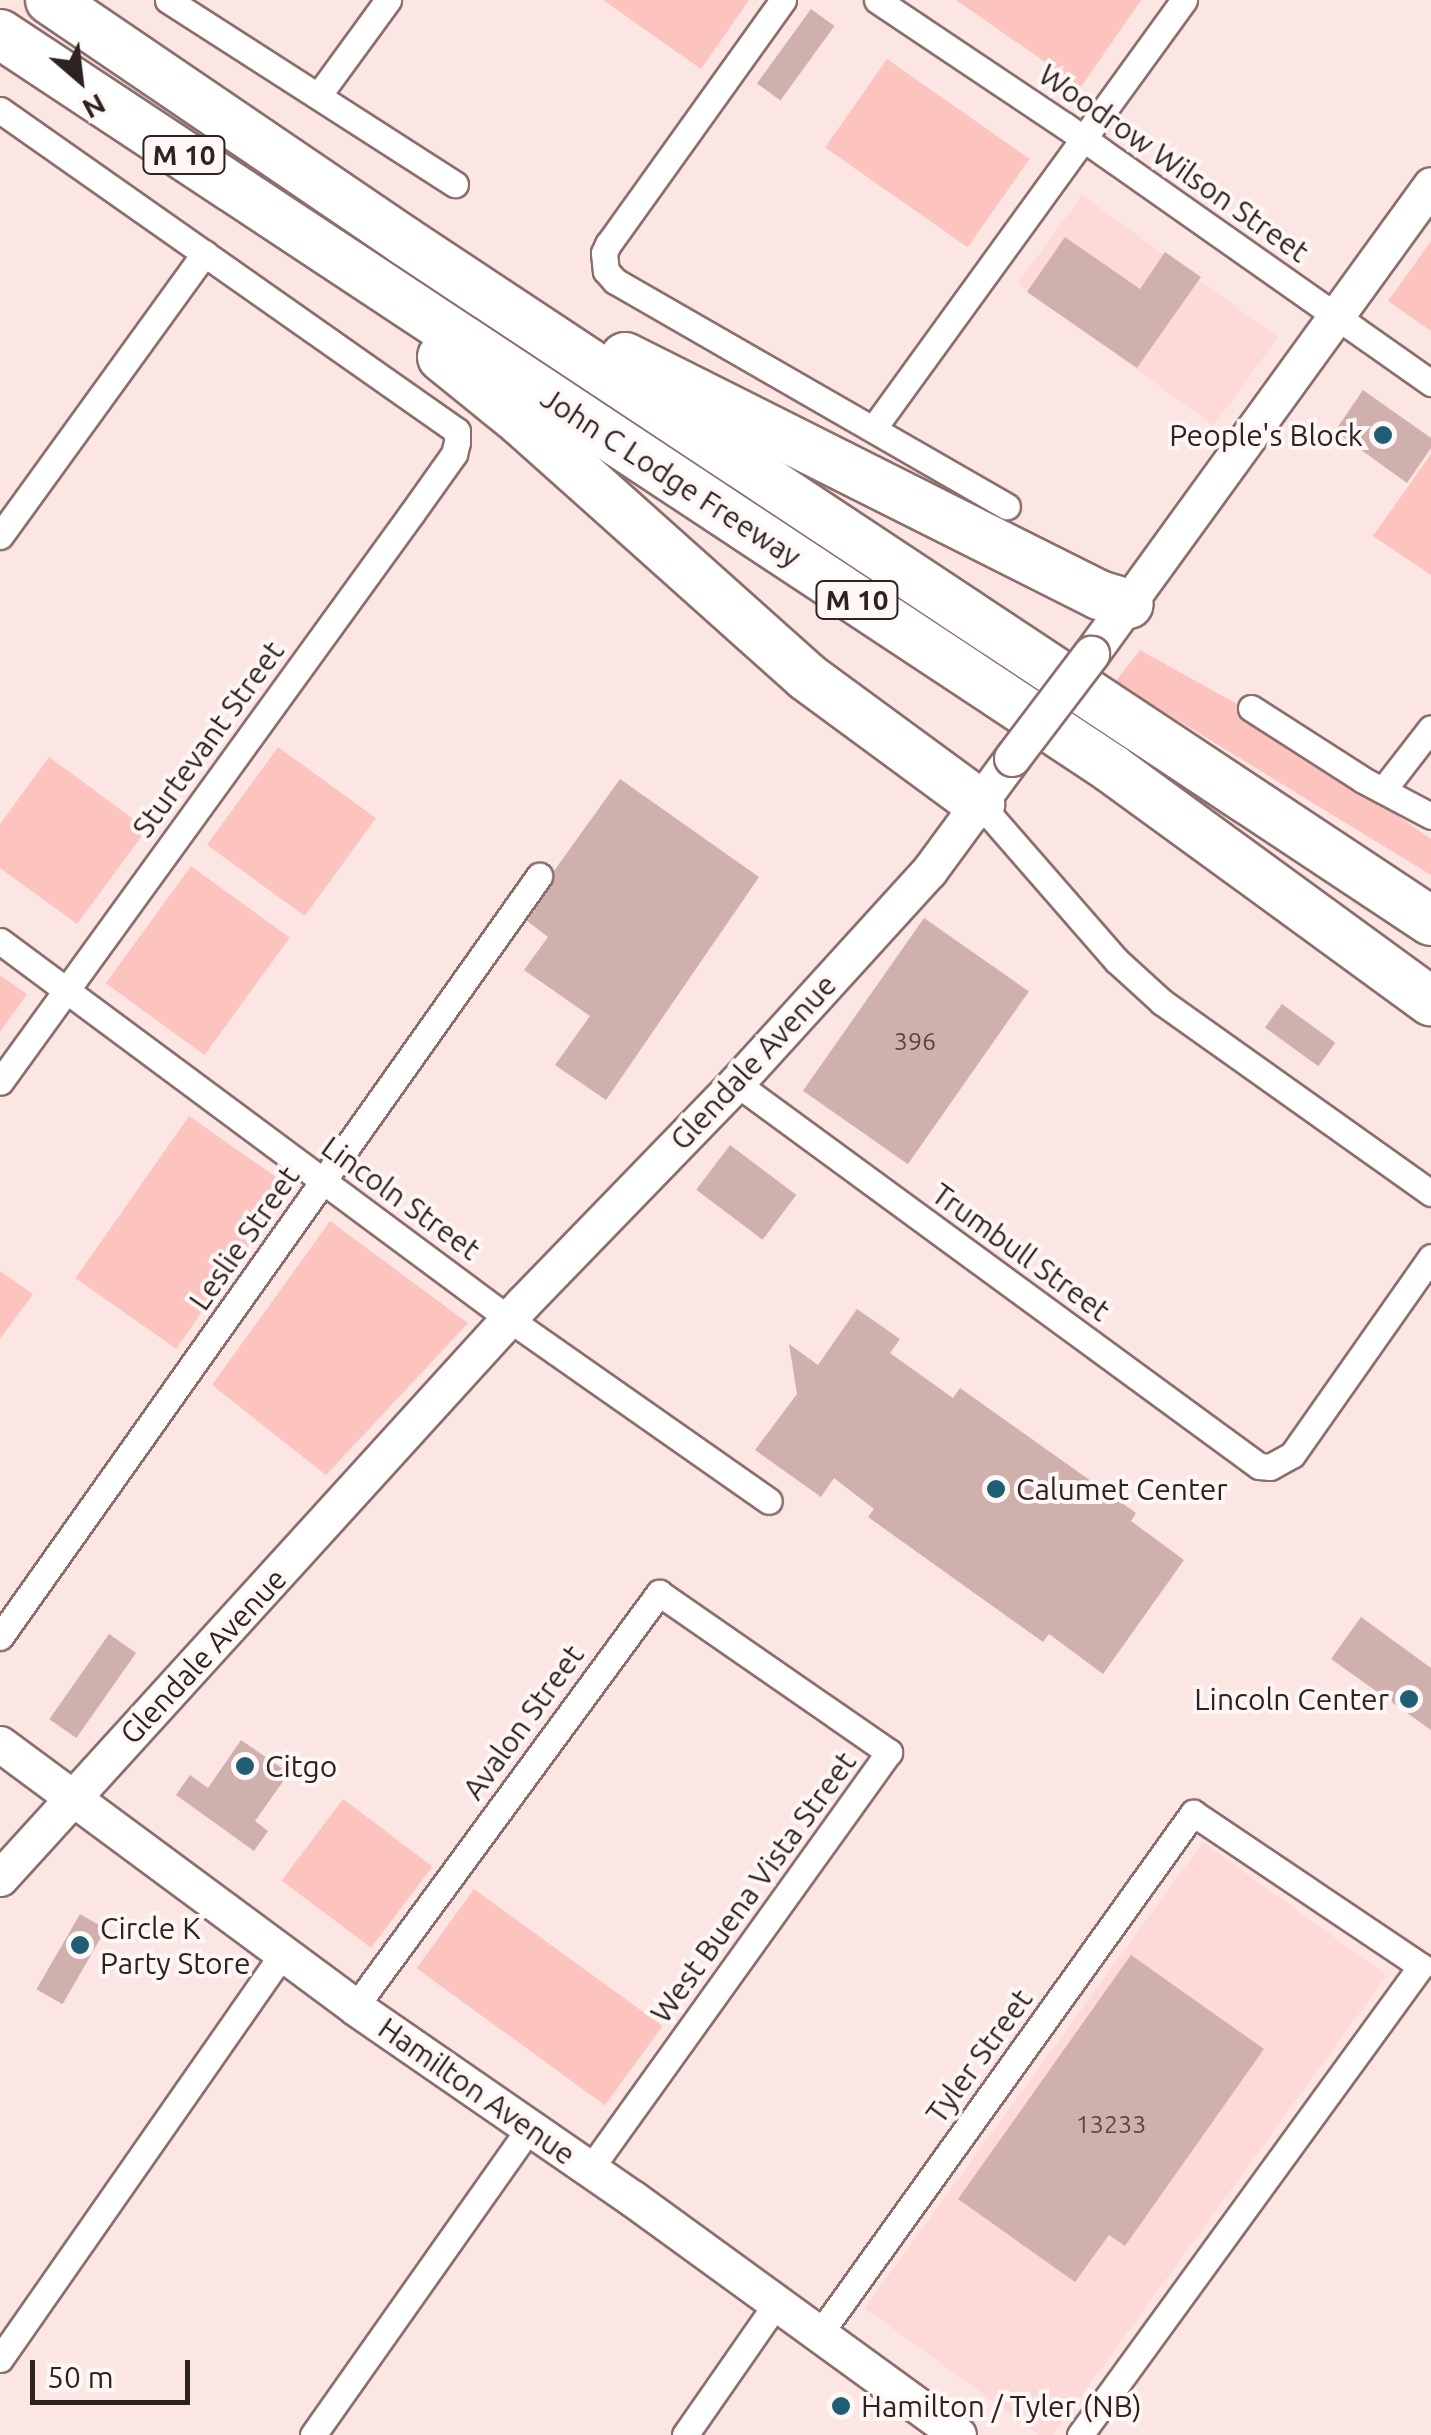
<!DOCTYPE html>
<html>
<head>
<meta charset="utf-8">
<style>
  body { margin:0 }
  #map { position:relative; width:1431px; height:2435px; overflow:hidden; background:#fbe6e4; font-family:Ubuntu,sans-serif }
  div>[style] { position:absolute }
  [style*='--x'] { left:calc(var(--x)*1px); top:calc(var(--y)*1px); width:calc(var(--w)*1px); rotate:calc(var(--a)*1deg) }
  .built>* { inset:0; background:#fddad7; transform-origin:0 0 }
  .green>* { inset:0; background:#fdc4bf; transform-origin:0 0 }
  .building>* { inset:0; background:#d0b0ad; transform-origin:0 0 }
  .roads { filter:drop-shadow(2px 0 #8c6f6c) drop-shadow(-2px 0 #8c6f6c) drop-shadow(0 2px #8c6f6c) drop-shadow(0 -2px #8c6f6c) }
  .street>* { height:25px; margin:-12.5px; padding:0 12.5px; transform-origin:12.5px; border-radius:12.5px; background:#fff }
  .secondary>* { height:35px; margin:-17.5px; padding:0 17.5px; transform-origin:17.5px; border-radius:17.5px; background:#fff }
  .highway>* { height:48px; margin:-24px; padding:0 24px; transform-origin:24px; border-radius:24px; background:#fff }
  .bridges { filter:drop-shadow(2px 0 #8c6f6c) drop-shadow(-2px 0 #8c6f6c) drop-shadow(0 2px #8c6f6c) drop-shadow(0 -2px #8c6f6c) }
  .secondary-bridge>* { height:35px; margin:-17.5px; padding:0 17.5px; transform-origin:17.5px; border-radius:17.5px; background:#fff }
  .dots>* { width:28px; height:28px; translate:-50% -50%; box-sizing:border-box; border:5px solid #fef7f6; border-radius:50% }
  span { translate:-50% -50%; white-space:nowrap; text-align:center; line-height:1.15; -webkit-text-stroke:8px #fef7f6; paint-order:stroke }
  .number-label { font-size:25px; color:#564644 }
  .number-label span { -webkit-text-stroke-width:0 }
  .shield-label span { padding:2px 8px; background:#fef7f6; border:2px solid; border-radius:8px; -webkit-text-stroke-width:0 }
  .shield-label { font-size:28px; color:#2e2221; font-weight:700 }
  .street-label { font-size:30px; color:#2e2221 }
  .poi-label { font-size:30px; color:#2e2221 }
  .right { translate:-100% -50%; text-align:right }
  .left { translate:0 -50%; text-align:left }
  .north { position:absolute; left:30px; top:30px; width:100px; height:100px; -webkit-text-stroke:8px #fef7f6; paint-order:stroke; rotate:152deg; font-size:28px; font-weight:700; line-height:40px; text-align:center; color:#2e2221 }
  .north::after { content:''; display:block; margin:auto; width:35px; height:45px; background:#2e2221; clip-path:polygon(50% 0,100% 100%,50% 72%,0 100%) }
  .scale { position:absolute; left:30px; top:2360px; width:160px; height:45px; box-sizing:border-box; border:5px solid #2e2221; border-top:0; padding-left:12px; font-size:30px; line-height:35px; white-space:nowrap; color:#2e2221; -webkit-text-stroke:8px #fef7f6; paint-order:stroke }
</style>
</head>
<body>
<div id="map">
  <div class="built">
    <div style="left:1082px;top:195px;width:242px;height:109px;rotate:36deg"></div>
    <div style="left:1203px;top:1842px;width:227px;height:576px;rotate:36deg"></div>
  </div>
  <div class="green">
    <div style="clip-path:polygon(603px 0,749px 0,701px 69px)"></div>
    <div style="clip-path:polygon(956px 0,1141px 0,1081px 87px)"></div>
    <div style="left:887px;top:59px;width:174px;height:108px;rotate:35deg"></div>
    <div style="clip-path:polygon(1431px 241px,1431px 331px,1388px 301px)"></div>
    <div style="clip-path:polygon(1431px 454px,1431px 575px,1373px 536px)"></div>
    <div style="clip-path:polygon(1140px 650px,1239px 705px,1431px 839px,1431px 875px,1115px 682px)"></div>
    <div style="left:278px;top:747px;width:121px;height:121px;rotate:36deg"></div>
    <div style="clip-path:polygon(49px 757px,147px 829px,77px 924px,0 868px,0 824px)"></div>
    <div style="left:191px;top:866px;width:122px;height:145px;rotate:36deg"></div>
    <div style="clip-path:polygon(0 975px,27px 994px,0 1032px)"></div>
    <div style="left:189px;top:1116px;width:123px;height:198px;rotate:35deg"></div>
    <div style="clip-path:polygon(330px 1221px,468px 1323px,326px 1475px,212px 1385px)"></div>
    <div style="clip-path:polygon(0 1271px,33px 1294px,0 1339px)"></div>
    <div style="left:343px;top:1799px;width:112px;height:102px;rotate:37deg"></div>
    <div style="left:474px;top:1889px;width:233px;height:98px;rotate:36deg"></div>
  </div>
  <div class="building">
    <div style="left:811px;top:9px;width:29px;height:92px;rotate:36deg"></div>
    <div style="clip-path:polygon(1065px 237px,1140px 289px,1165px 252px,1201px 277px,1137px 368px,1027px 292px)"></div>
    <div style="clip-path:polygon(1363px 390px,1431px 438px,1431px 448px,1407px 483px,1335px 431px)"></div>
    <div style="clip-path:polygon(620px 779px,759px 877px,606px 1100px,555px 1065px,590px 1016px,524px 970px,548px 937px,527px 921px,552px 885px,554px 871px)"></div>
    <div style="left:924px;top:918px;width:128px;height:211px;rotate:35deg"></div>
    <div style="left:1282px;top:1004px;width:66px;height:29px;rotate:36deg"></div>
    <div style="left:730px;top:1145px;width:83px;height:56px;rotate:37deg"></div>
    <div style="clip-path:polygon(857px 1309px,900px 1339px,890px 1353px,953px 1398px,960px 1388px,1136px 1513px,1131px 1521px,1184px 1560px,1103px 1674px,1049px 1634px,1043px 1642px,868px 1517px,874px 1509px,834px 1478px,821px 1497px,755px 1450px,797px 1394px,789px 1344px,818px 1365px)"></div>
    <div style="clip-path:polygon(1361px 1617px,1431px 1668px,1431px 1730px,1331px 1659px)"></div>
    <div style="left:109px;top:1634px;width:33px;height:104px;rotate:35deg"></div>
    <div style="clip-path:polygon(241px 1740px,289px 1773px,255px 1821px,268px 1831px,254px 1851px,176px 1795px,190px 1775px,208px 1788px)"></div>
    <div style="left:80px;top:1914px;width:30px;height:87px;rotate:30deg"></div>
    <div style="clip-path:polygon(1131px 1955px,1264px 2049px,1125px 2246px,1109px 2235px,1075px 2282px,958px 2199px)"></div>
  </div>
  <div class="roads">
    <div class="street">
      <div style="--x:168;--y:0;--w:341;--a:32.7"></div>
      <div style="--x:783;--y:0;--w:300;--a:125.6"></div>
      <div style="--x:608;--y:244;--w:10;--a:114"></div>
      <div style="--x:604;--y:253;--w:18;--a:84"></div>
      <div style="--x:606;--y:271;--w:13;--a:48"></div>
      <div style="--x:615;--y:281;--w:452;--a:29.9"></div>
      <div style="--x:877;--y:0;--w:225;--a:33.8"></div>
      <div style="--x:1064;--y:125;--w:449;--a:35.1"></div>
      <div style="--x:318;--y:96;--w:119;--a:-53.9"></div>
      <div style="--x:0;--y:110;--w:558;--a:35.08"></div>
      <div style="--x:457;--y:431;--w:11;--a:90"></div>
      <div style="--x:457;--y:442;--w:12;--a:104"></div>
      <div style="--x:454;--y:454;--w:72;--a:125.4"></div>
      <div style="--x:412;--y:513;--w:702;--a:125.91"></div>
      <div style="--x:873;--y:429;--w:530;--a:-54.06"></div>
      <div style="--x:0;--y:536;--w:349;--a:-54.1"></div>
      <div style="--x:1251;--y:708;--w:133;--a:32.7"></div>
      <div style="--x:1363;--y:780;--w:77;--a:27.9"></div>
      <div style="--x:1383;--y:790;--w:78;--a:-52.3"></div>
      <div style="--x:980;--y:804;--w:208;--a:48.9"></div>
      <div style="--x:1117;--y:961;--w:61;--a:42.3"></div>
      <div style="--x:1162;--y:1002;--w:330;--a:35.4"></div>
      <div style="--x:0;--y:941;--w:634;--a:36.6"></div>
      <div style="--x:509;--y:1319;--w:317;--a:35"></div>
      <div style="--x:736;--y:1083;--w:648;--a:36.22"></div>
      <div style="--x:1259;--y:1466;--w:11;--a:5"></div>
      <div style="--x:1270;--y:1467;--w:25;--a:-29"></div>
      <div style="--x:1292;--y:1455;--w:242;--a:-54.9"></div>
      <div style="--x:0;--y:1637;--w:933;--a:-54.69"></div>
      <div style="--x:355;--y:2007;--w:514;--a:-53.71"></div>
      <div style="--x:659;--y:1593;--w:280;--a:34.7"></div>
      <div style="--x:889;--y:1752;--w:513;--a:125.64"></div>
      <div style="--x:818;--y:2336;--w:644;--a:-54.36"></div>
      <div style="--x:1193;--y:1813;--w:275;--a:33.9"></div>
      <div style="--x:1421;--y:1966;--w:580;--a:126.02"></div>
      <div style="--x:0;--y:2359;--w:496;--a:-55.1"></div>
      <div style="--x:313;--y:2435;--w:375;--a:-54.8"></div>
      <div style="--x:685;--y:2435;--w:160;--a:-55.2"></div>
    </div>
    <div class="secondary">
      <div style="--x:1091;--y:654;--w:579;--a:-54.06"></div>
      <div style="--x:0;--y:1744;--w:442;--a:36.5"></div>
      <div style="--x:355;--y:2007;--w:336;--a:34.6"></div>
      <div style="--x:632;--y:2198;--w:403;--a:36"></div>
      <div style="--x:0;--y:1878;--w:779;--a:-47.71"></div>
      <div style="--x:524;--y:1302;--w:305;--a:-45.9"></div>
      <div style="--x:736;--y:1083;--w:287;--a:-47.7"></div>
      <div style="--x:929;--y:871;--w:140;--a:-53.7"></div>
    </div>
    <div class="highway">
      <div style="--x:50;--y:0;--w:427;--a:34.2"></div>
      <div style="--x:403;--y:240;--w:1233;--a:33.52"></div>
      <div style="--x:0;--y:34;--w:1332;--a:33.45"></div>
      <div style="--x:1111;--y:768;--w:396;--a:36.1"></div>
      <div style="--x:442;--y:357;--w:103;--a:39.1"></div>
      <div style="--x:522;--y:422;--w:382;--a:41.8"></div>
      <div style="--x:807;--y:677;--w:215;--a:36.3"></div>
      <div style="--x:625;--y:357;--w:530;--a:26.66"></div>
      <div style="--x:1099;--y:595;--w:31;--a:17"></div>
    </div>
  </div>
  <div class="bridges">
    <div class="secondary-bridge">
      <div style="--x:1012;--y:758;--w:131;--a:-52.8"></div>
    </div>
  </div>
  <div class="dots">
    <div style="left:1383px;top:435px;background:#1f5e74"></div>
    <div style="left:996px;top:1489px;background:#1f5e74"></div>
    <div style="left:1409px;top:1699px;background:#1f5e74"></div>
    <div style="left:245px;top:1766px;background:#1f5e74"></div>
    <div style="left:80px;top:1945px;background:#1f5e74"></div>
    <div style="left:841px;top:2406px;background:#1f5e74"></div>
  </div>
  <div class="number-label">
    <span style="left:915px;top:1041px">396</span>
    <span style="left:1111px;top:2124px">13233</span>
  </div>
  <div class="shield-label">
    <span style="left:184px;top:155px">M 10</span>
    <span style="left:857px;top:600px">M 10</span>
  </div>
  <div class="street-label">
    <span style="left:1174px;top:163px;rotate:35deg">Woodrow Wilson Street</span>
    <span style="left:671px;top:477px;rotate:33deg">John C Lodge Freeway</span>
    <span style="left:208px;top:739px;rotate:-54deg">Sturtevant Street</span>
    <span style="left:753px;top:1062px;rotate:-47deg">Glendale Avenue</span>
    <span style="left:401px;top:1198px;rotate:36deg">Lincoln Street</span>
    <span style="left:244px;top:1238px;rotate:-55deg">Leslie Street</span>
    <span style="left:1021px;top:1252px;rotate:36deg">Trumbull Street</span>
    <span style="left:203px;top:1656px;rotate:-47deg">Glendale Avenue</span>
    <span style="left:523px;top:1722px;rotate:-54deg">Avalon Street</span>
    <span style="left:753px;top:1887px;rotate:-54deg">West Buena Vista Street</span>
    <span style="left:979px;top:2056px;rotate:-54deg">Tyler Street</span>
    <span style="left:477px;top:2091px;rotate:35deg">Hamilton Avenue</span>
  </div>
  <div class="poi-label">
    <span class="right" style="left:1363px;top:435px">People's Block</span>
    <span class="left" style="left:1016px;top:1489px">Calumet Center</span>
    <span class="right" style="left:1389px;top:1699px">Lincoln Center</span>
    <span class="left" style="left:265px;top:1766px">Citgo</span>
    <span class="left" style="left:100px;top:1945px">Circle K<br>Party Store</span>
    <span class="left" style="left:861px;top:2406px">Hamilton / Tyler (NB)</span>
  </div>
  <div class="north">N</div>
  <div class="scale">50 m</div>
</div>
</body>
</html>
